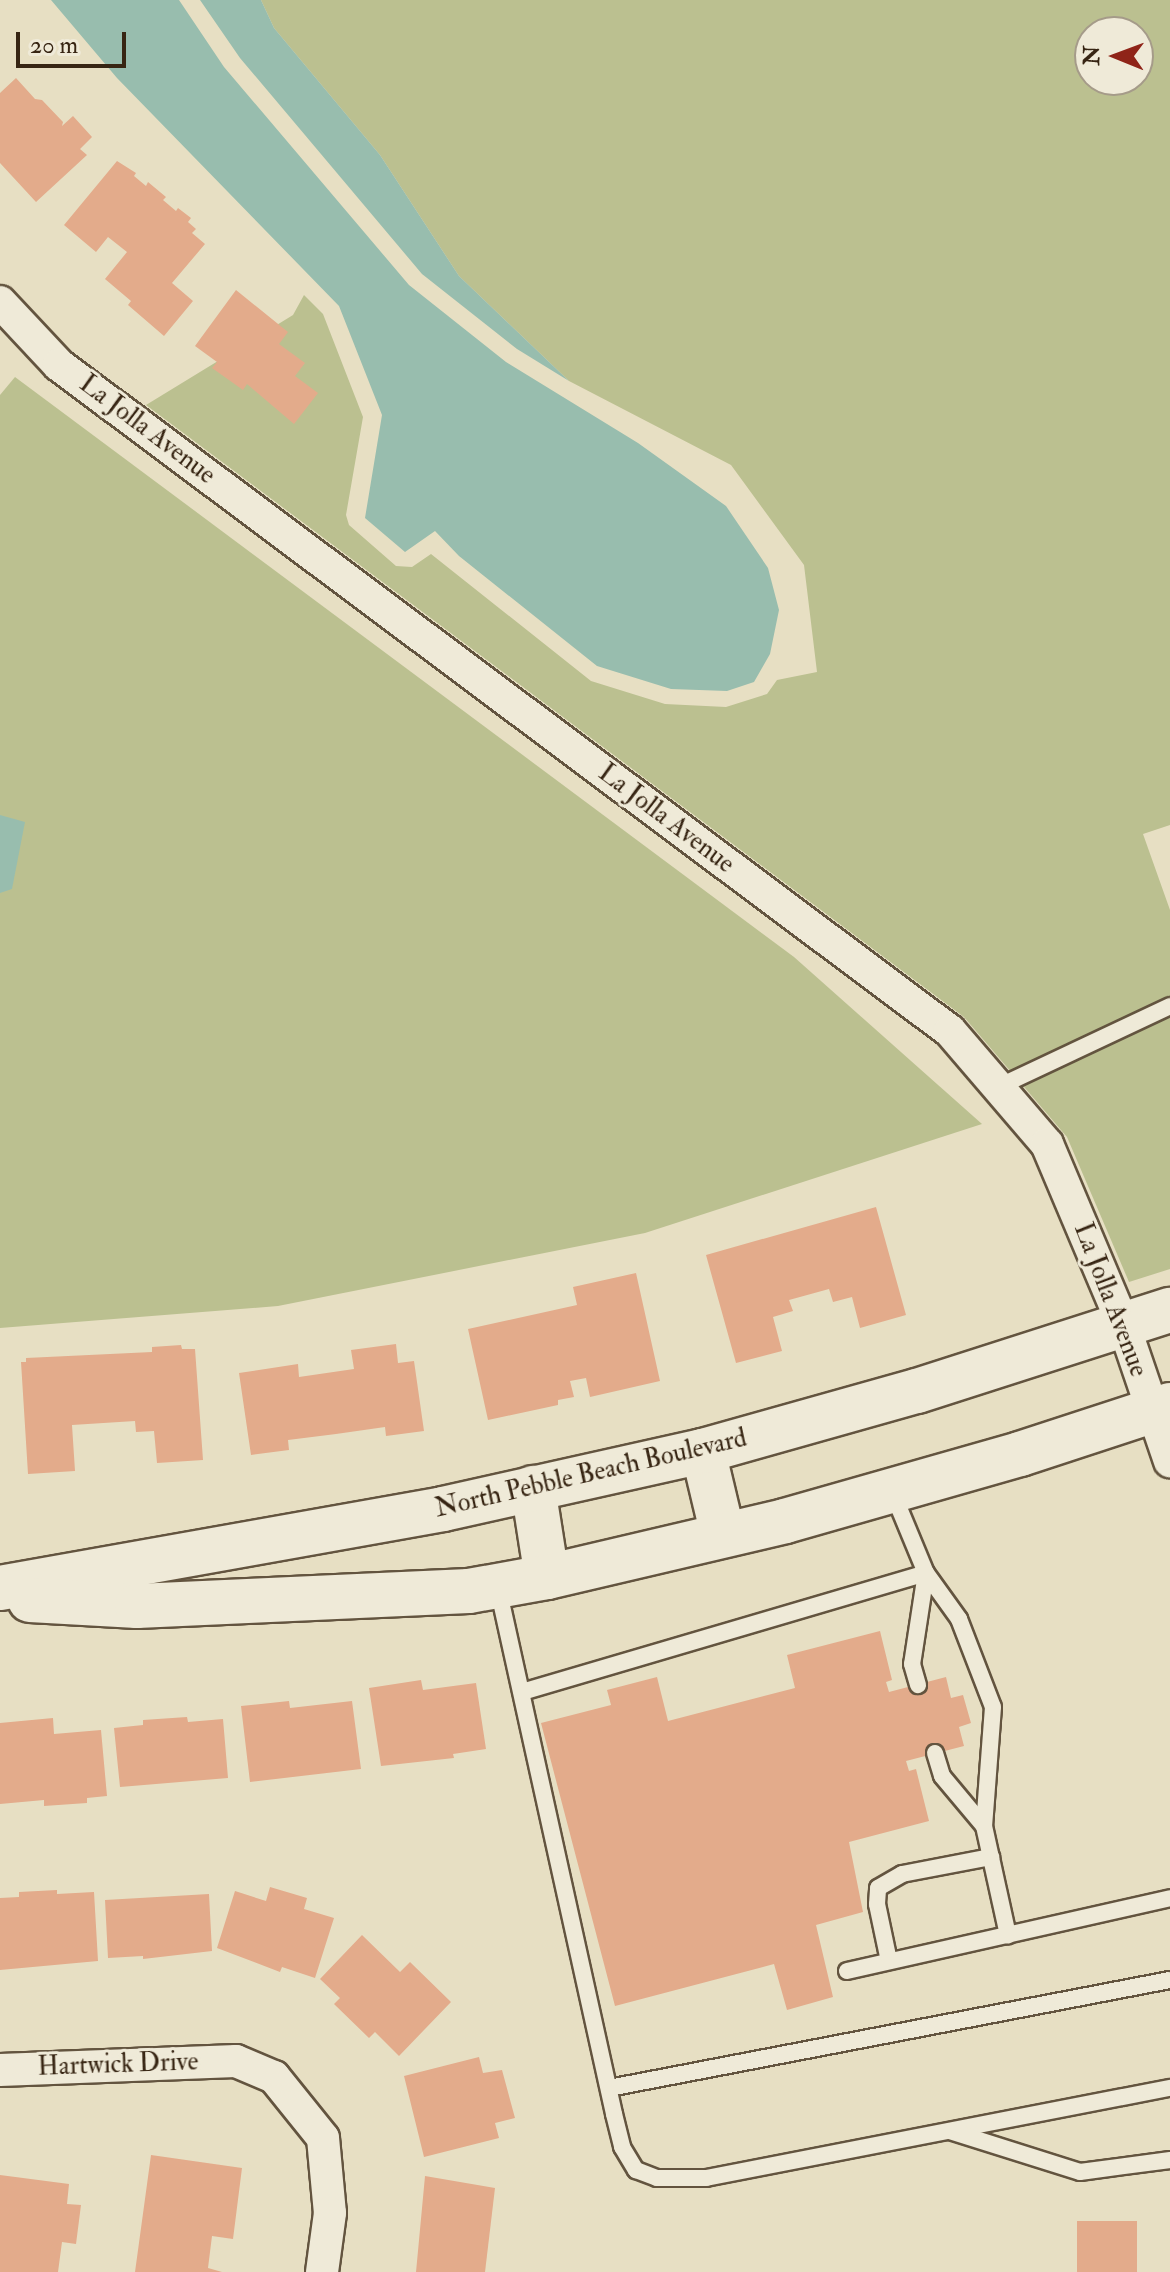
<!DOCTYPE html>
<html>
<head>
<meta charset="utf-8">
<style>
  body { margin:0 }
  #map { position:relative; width:1170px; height:2272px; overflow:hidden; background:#e7dfc3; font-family:"IM FELL Double Pica",serif }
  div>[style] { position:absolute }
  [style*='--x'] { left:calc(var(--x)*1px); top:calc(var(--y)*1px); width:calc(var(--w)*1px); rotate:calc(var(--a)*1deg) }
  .green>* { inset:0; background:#bbc090 }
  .water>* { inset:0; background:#98bdae }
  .building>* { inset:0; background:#e3ab8b; transform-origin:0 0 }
  .roads { filter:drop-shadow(2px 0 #63543f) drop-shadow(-2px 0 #63543f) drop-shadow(0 2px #63543f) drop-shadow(0 -2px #63543f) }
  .lane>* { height:16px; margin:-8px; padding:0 8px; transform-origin:8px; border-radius:8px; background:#efead8 }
  .street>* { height:32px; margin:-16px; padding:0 16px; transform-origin:16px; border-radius:16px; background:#efead8 }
  .secondary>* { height:44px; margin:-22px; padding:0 22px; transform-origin:22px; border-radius:22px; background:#efead8 }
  span { translate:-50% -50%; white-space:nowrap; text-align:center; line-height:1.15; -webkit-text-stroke:6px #efead8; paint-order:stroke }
  .street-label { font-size:26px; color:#372513 }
  .north { position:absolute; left:1074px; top:16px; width:80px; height:80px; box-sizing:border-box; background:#efead8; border:2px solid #a59b89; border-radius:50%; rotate:271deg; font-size:22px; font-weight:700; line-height:32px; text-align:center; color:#372513 }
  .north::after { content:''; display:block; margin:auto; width:28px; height:36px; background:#8f2418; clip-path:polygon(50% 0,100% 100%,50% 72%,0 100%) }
  .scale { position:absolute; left:16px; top:32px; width:110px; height:36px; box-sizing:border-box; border:4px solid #372513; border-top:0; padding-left:10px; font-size:24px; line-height:28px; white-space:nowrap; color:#372513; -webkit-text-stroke:6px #efead8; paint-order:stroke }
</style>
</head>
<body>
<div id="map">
  <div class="green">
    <div style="clip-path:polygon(evenodd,261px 0,1170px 0,1170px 825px,1143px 834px,1170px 910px,1170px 1269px,1129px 1282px,1067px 1137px,964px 1017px,146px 405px,293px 315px,304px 295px,323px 314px,363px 417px,346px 515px,349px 525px,396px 566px,412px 567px,431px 554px,591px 681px,665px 704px,726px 707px,767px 694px,777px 680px,817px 672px,804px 565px,731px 465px,569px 381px,459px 276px,380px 155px,274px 28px,261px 0,1090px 32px,1138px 32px,1138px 80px,1090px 80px,1090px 32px)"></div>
    <div style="clip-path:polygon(15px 377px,794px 957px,982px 1124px,645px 1233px,278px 1306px,0 1328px,0 395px)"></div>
  </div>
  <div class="water">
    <div style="clip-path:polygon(51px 0,179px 0,224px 67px,409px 285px,506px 362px,638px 443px,726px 506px,768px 568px,779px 610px,770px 654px,754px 682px,727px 691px,671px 689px,597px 666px,459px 556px,435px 531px,405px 552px,365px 518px,382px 415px,339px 306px,117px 78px)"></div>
    <div style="clip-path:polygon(200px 0,261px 0,274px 28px,380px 155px,459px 276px,569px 381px,517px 349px,422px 274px,240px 58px)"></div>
    <div style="clip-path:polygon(0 815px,25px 822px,12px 889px,0 893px)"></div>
  </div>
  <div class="building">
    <div style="clip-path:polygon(16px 78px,35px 99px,42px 100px,63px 122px,62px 126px,73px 116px,92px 137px,80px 149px,87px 155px,36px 202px,0 163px,0 93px)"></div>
    <div style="clip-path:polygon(117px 161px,136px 173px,134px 176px,146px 186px,148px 182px,166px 197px,163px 200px,176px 211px,178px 208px,191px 218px,188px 222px,196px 229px,192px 233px,205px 244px,172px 283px,193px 301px,164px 336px,128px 305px,131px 301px,105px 279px,127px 252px,108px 237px,96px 252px,64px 225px)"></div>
    <div style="clip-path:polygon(236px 290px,288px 332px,279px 344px,305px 363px,295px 376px,318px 393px,294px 424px,247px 384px,243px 390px,212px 368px,217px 362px,195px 346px)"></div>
    <div style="clip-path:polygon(876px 1207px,906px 1315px,860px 1328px,852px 1297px,833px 1302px,829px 1289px,789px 1300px,793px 1311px,773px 1317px,782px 1351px,736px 1363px,706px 1255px)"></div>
    <div style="clip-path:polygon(636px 1273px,660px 1381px,590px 1397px,586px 1378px,570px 1381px,574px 1397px,558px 1400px,558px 1405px,488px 1420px,468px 1329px,577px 1305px,573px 1287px)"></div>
    <div style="clip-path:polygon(396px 1344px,398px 1363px,414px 1361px,424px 1431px,386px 1436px,385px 1427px,336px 1434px,288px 1440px,289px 1450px,251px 1455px,239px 1373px,298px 1364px,299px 1377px,354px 1369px,351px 1350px)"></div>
    <div style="clip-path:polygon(181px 1345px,182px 1349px,195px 1349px,203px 1460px,157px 1463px,154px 1431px,136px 1432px,135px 1421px,72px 1425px,75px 1471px,28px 1474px,21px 1362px,26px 1362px,26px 1358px,152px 1352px,152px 1347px)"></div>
    <div style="clip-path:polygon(880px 1631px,892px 1680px,886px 1682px,889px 1692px,946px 1677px,951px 1698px,963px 1695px,971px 1723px,959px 1727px,964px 1746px,906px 1761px,909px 1771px,916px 1769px,929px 1821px,849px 1842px,863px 1912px,816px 1925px,833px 1997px,787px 2010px,774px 1964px,615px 2006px,541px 1723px,611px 1705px,607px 1690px,657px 1677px,668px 1721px,795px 1688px,787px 1655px)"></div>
    <div style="clip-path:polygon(421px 1680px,423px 1690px,476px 1683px,486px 1749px,453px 1754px,454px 1758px,381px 1766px,369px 1688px)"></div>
    <div style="clip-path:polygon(289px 1701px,290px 1708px,352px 1701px,361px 1769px,250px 1782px,241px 1706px)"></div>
    <div style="clip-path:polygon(187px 1717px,188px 1722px,223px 1719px,228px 1778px,120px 1787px,114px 1728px,143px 1725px,143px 1720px)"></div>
    <div style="clip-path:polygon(53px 1718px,54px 1734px,101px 1730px,107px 1796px,87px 1798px,87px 1803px,44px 1806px,44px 1800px,0 1804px,0 1723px)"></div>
    <div style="clip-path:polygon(270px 1887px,307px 1898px,304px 1909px,334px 1918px,315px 1978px,282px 1967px,280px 1972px,217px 1948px,235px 1891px,266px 1901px)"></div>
    <div style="clip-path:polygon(57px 1890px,57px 1894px,94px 1892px,98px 1961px,0 1970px,0 1898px,19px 1897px,19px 1892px)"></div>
    <div style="clip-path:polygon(209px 1894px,212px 1951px,143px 1959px,143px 1956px,108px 1958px,105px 1900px)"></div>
    <div style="clip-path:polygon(362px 1935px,400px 1972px,410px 1962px,451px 2002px,399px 2056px,375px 2032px,369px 2038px,334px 2004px,340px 1998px,320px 1979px)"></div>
    <div style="clip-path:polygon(479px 2057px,483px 2073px,502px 2070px,515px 2118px,495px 2123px,499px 2138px,424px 2157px,404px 2076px)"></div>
    <div style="clip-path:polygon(151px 2155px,242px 2168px,233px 2239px,212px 2236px,208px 2268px,222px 2272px,135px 2272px)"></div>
    <div style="clip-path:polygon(0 2175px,69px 2184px,67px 2204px,81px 2205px,76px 2244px,62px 2242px,58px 2272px,0 2272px)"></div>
    <div style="clip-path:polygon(425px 2176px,495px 2188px,485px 2272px,416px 2272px)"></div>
    <div style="left:1077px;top:2221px;width:60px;height:51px"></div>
  </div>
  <div class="roads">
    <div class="lane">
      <div style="--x:998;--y:1087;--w:190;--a:-25.2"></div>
      <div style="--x:892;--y:1491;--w:89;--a:67.5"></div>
      <div style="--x:926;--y:1573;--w:57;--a:54.3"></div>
      <div style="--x:959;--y:1619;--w:94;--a:68.9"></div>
      <div style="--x:993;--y:1707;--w:119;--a:94.3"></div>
      <div style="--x:984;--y:1826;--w:112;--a:77.6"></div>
      <div style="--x:498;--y:1588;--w:539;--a:77.56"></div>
      <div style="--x:614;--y:2114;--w:34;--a:76"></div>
      <div style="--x:622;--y:2147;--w:27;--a:59"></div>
      <div style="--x:636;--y:2170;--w:22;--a:21"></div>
      <div style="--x:657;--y:2178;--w:49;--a:0"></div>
      <div style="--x:706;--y:2178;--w:473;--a:-11"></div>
      <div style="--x:522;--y:1692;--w:421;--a:-16.4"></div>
      <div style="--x:926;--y:1573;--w:92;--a:98.7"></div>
      <div style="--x:912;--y:1664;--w:22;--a:74"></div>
      <div style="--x:935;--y:1753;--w:24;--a:73"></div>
      <div style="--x:942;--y:1776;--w:65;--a:50"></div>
      <div style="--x:889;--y:1961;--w:58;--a:-101.9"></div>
      <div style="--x:877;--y:1904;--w:16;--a:-86"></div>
      <div style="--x:878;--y:1888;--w:28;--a:-30"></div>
      <div style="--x:902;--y:1874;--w:91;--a:-10.8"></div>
      <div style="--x:847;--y:1971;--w:331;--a:-12.7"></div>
      <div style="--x:609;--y:2088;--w:571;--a:-10.9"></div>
      <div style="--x:950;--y:2131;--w:136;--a:17.5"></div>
      <div style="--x:1080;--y:2172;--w:91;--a:-7.6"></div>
    </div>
    <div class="street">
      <div style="--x:0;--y:302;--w:86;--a:46.9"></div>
      <div style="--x:59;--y:365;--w:1112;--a:36.78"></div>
      <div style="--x:950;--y:1031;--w:149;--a:49.4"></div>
      <div style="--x:1047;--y:1144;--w:198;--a:67.1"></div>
      <div style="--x:1124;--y:1326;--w:143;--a:71.2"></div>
      <div style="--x:0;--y:2070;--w:236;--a:-2.2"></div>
      <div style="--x:236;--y:2061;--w:41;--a:22.8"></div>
      <div style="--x:274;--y:2077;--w:78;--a:51.2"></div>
      <div style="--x:323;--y:2138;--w:75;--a:84.7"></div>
      <div style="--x:330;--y:2213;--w:60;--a:97.7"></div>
    </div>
    <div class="secondary">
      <div style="--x:703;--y:1451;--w:86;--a:76.6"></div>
      <div style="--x:533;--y:1488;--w:90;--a:81.1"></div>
      <div style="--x:0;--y:1588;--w:450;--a:-10.1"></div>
      <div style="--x:443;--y:1509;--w:266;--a:-12.6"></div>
      <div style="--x:703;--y:1451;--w:222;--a:-15.7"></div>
      <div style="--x:917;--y:1391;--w:266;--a:-17.8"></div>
      <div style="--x:30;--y:1600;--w:107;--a:3.2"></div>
      <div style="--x:137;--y:1606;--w:332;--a:-2.6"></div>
      <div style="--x:469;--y:1591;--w:79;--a:-10.2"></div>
      <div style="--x:547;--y:1577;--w:244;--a:-13.2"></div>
      <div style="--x:785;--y:1521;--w:244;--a:-15.9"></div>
      <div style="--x:1020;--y:1454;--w:158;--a:-18.1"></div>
    </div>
  </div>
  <div class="street-label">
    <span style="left:147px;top:430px;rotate:37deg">La Jolla Avenue</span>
    <span style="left:666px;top:819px;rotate:37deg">La Jolla Avenue</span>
    <span style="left:1110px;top:1300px;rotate:69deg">La Jolla Avenue</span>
    <span style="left:591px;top:1474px;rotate:-13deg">North Pebble Beach Boulevard</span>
    <span style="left:118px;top:2065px;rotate:-2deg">Hartwick Drive</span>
  </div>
  <div class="north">N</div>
  <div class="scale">20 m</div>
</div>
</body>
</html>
